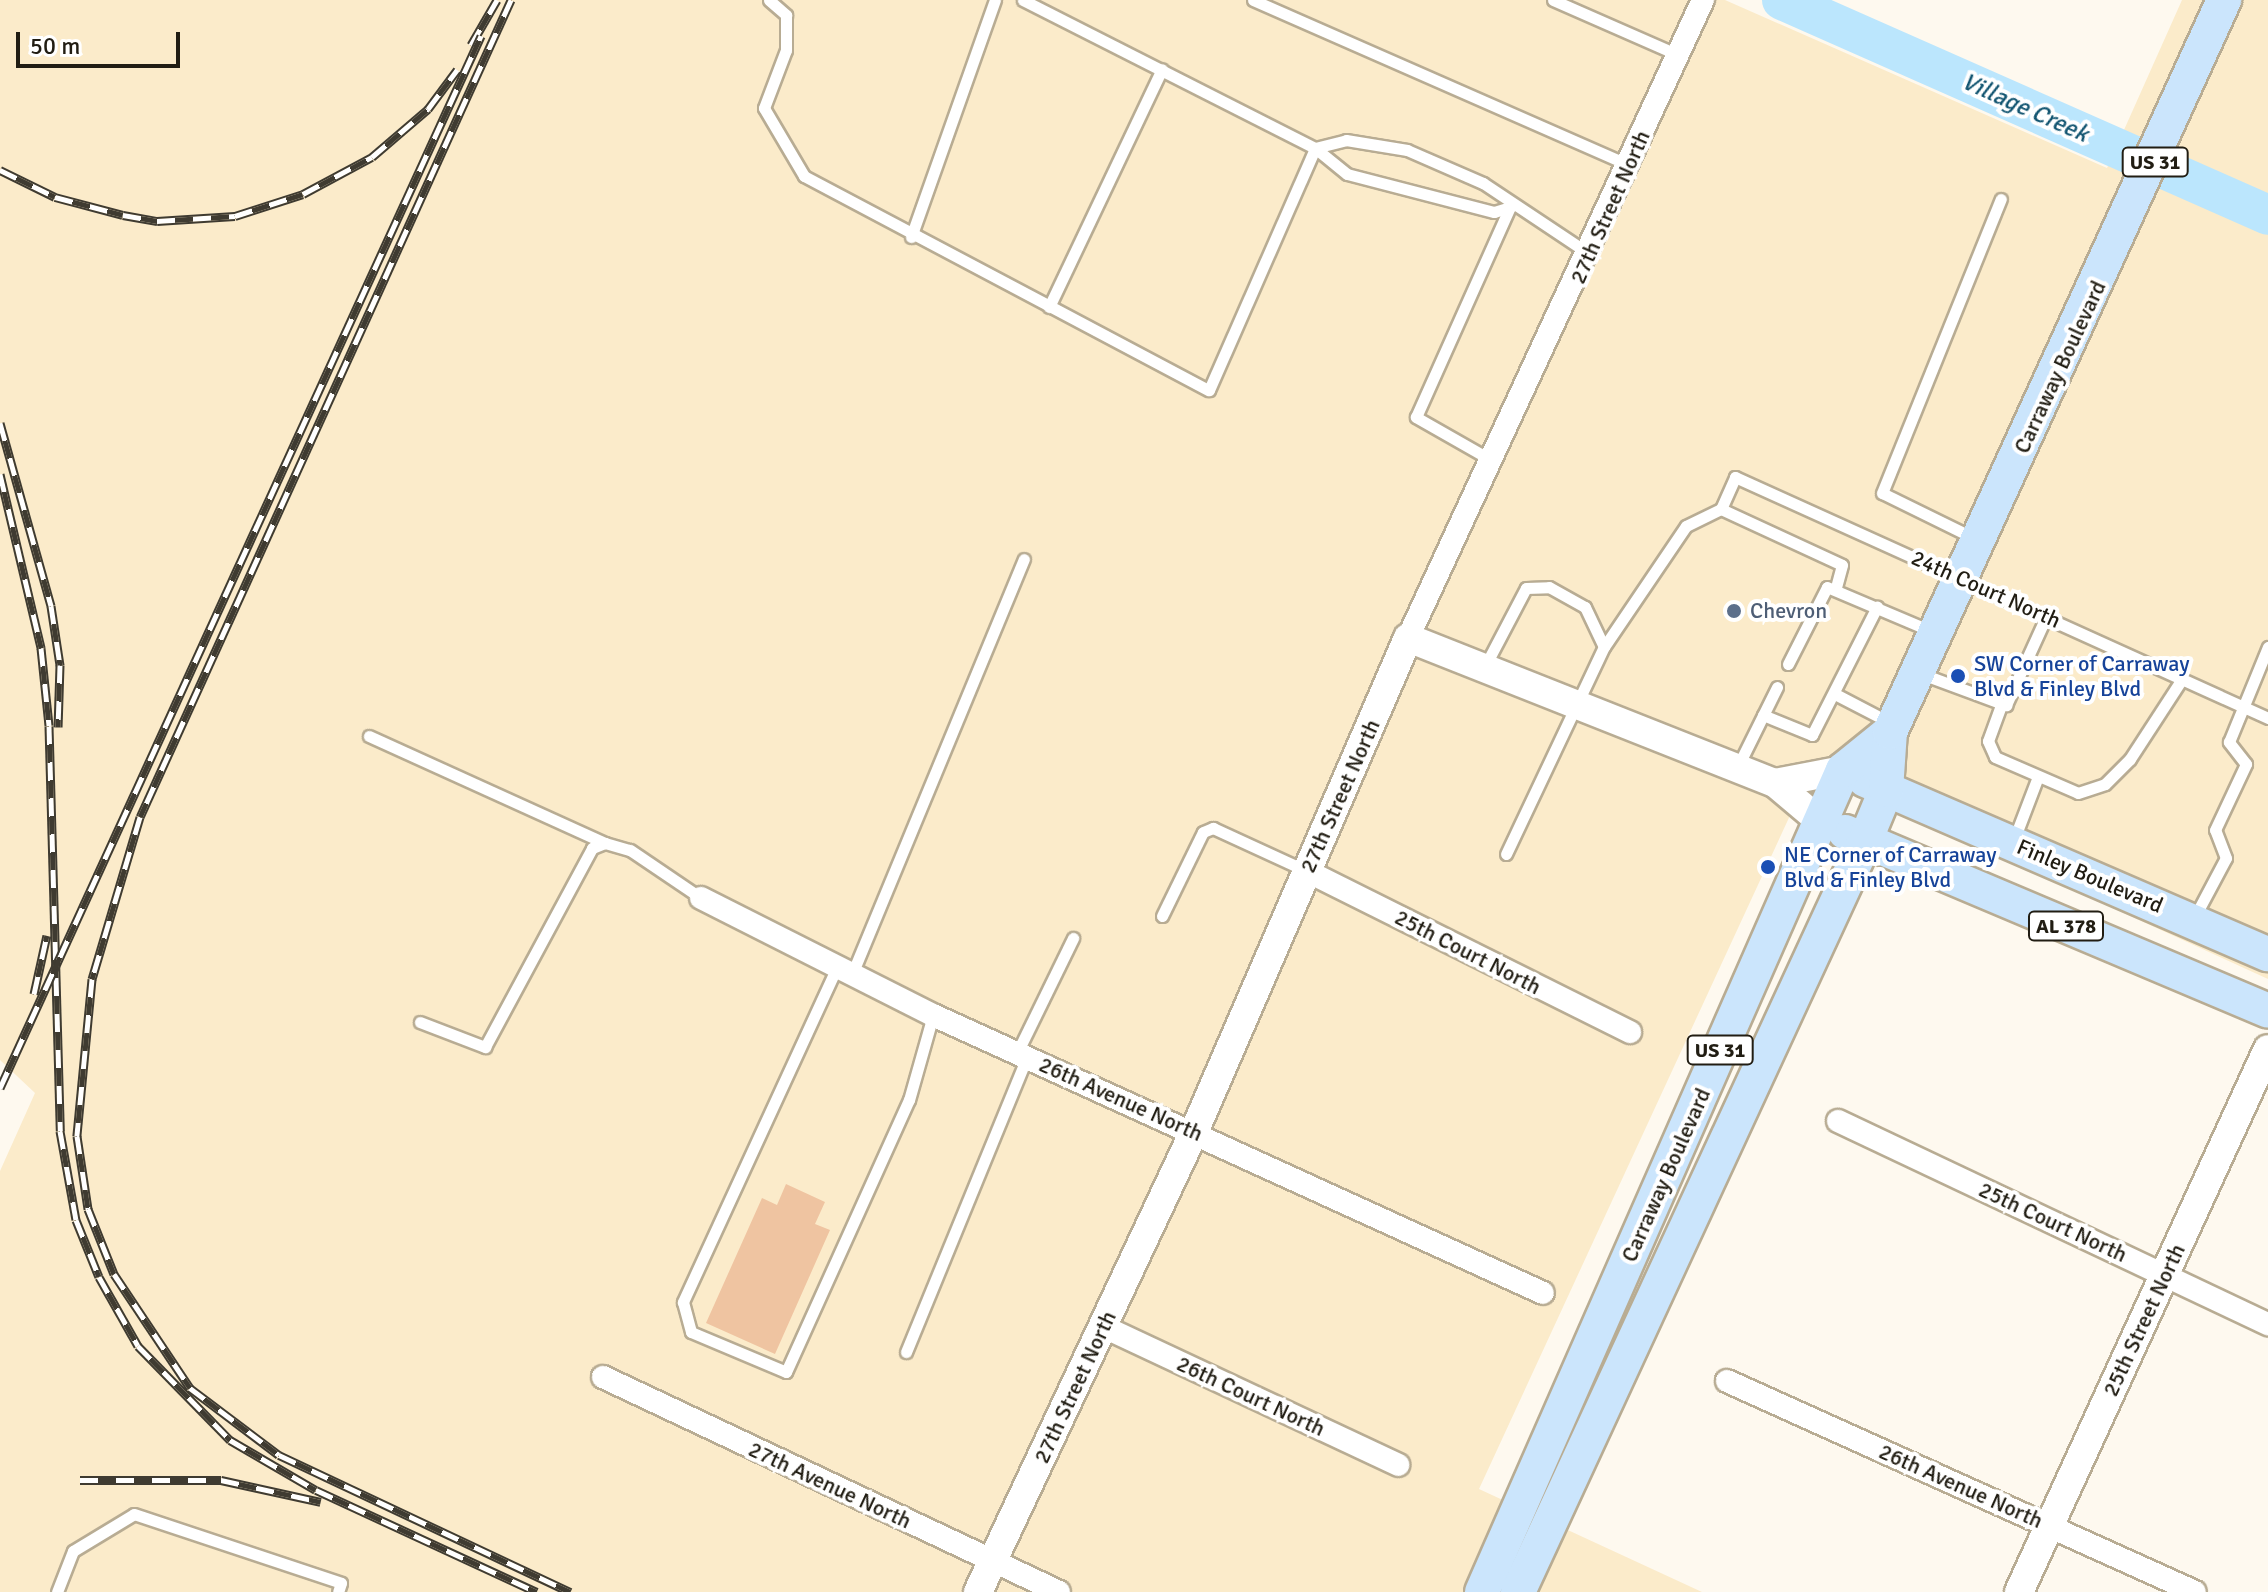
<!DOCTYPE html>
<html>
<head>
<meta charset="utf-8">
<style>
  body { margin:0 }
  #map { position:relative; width:2268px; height:1592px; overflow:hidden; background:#fef9ef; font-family:Signika,sans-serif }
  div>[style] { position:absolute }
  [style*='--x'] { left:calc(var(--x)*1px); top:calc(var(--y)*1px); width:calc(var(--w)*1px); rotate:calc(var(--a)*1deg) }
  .built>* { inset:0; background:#fbebca }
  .river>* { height:40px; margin:-20px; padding:0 20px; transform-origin:20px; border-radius:20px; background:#bbe6fd }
  .building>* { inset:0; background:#efc4a1 }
  .roads { filter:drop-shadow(2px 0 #b8ac93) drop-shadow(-2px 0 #b8ac93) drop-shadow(0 2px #b8ac93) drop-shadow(0 -2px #b8ac93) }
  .service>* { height:11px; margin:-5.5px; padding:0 5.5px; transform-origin:5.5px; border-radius:5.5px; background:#fff }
  .minor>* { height:22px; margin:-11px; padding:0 11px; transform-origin:11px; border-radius:11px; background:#fff }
  .tertiary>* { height:28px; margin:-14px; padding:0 14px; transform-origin:14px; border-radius:14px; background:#fff }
  .primary>* { height:34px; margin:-17px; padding:0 17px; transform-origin:17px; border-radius:17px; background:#cbe5fc }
  .rail>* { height:9px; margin-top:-4.5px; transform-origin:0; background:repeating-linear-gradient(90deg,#fff 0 18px,#3f3b31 0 36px); box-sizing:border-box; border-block:2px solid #3f3b31 }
  .dots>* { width:22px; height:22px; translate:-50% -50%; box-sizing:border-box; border:4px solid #fff; border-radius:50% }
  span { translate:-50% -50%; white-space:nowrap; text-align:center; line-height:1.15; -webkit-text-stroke:8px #fff; paint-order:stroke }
  .shield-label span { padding:2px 6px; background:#fff; border:2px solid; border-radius:6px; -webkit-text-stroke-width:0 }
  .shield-label { font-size:20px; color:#211d13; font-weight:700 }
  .street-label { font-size:22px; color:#211d13 }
  .service-label { font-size:22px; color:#4e5e75 }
  .left { translate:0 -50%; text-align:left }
  .transit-label { font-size:22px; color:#164399 }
  .water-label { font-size:24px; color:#115470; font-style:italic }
  .scale { position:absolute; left:16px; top:32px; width:164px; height:36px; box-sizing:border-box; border:4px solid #211d13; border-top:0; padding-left:10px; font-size:24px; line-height:28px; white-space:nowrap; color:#211d13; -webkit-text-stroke:6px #fff; paint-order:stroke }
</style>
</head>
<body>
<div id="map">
  <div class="built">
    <div style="clip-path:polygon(0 0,1725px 0,2107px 168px,2182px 0,2268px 0,2268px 979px,1811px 770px,1479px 1489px,1702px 1592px,0 1592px,0 1171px,35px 1093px,0 1060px)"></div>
  </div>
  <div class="river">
    <div style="--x:1782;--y:0;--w:531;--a:23.86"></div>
  </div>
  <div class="building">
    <div style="clip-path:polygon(786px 1184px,825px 1202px,815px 1224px,830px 1230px,775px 1354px,706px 1323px,762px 1198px,777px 1205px)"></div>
  </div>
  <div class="roads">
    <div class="service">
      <div style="--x:769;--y:0;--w:23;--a:41"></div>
      <div style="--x:786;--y:15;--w:35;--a:90"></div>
      <div style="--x:786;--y:50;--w:62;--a:110.8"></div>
      <div style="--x:764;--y:108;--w:79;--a:59.5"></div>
      <div style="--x:804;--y:176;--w:458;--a:27.9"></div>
      <div style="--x:1209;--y:390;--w:264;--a:-66.3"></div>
      <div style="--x:1023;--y:0;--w:327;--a:26.9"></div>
      <div style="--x:1315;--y:148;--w:41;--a:39.1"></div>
      <div style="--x:1347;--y:174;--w:152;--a:14.5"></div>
      <div style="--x:1494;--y:212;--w:17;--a:-17"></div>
      <div style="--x:1253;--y:0;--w:410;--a:23.7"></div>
      <div style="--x:1553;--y:0;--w:137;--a:23.7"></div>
      <div style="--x:1315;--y:148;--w:32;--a:-14"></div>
      <div style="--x:1346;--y:140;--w:62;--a:9.3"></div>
      <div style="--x:1407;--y:150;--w:83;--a:23.5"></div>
      <div style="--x:1483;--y:183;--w:126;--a:33.7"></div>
      <div style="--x:911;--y:237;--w:251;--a:-70.5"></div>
      <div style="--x:1049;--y:307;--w:263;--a:-64.6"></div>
      <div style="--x:1493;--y:461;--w:89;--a:-150.3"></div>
      <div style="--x:1416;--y:417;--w:230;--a:-65.9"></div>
      <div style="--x:1721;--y:509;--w:35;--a:-66"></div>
      <div style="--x:1735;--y:477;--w:585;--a:24.33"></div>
      <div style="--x:1974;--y:538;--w:102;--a:-153.9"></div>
      <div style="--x:1882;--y:493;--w:317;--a:-68"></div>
      <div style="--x:1788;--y:664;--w:86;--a:-63.1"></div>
      <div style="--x:1827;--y:587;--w:113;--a:22.9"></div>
      <div style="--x:1484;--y:668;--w:90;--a:-62.3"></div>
      <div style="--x:1526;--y:588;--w:23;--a:-2"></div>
      <div style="--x:1549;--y:587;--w:41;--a:29.1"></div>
      <div style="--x:1585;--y:607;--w:44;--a:64.6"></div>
      <div style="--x:1922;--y:674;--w:90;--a:20.3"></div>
      <div style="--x:2006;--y:705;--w:97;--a:-65.6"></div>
      <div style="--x:1835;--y:694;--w:61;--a:27.4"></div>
      <div style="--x:2000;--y:708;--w:35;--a:110"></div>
      <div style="--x:1988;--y:741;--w:17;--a:66"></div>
      <div style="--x:1995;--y:757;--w:90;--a:23.4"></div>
      <div style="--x:2078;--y:793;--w:28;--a:-18"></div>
      <div style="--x:2105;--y:784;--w:35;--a:-45"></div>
      <div style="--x:2130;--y:759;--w:95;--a:-57"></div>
      <div style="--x:1763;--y:715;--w:53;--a:22.2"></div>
      <div style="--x:1812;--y:735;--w:144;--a:-63.1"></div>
      <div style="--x:369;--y:736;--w:259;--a:24.4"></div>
      <div style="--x:1738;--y:766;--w:88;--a:-63.7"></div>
      <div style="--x:2013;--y:842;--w:67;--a:-69.1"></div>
      <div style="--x:1506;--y:854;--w:229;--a:-64.7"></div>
      <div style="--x:1604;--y:647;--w:146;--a:-55.9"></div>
      <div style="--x:1686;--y:526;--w:39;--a:-26"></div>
      <div style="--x:1721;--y:509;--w:133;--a:24.8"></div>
      <div style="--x:1842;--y:565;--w:24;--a:105"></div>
      <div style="--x:1162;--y:916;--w:93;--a:-64"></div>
      <div style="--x:1203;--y:832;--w:11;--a:-22"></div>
      <div style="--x:1213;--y:828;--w:103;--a:24.6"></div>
      <div style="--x:2193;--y:920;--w:70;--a:-62"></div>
      <div style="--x:2226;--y:858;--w:30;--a:-111"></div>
      <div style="--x:2215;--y:830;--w:73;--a:-64.8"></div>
      <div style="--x:2246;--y:764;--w:28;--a:-128"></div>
      <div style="--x:2229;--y:742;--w:103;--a:-67.7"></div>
      <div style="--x:837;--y:967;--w:369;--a:114.7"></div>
      <div style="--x:683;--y:1302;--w:31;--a:75"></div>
      <div style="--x:691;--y:1332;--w:103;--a:22.8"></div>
      <div style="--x:786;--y:1372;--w:299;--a:-65.7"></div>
      <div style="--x:909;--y:1100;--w:88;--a:-74.2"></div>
      <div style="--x:852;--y:974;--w:449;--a:-67.5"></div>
      <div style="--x:420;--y:1022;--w:70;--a:21"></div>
      <div style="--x:485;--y:1047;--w:226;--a:-61.7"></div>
      <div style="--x:592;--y:848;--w:14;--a:-21"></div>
      <div style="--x:605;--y:843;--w:26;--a:16"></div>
      <div style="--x:630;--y:850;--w:86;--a:34.1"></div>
      <div style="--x:1017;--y:1053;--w:128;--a:-64"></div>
      <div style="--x:906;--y:1352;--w:319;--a:-67.7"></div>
      <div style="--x:57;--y:1592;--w:44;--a:-68.7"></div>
      <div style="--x:73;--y:1551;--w:71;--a:-31.2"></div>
      <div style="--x:134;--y:1514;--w:218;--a:18.4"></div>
      <div style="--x:341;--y:1583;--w:9;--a:108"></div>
    </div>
    <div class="minor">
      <div style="--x:1408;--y:638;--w:703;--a:-65.19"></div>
      <div style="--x:1307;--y:871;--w:361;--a:26.5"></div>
      <div style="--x:701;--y:898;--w:260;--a:26.8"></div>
      <div style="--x:933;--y:1015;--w:670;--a:24.5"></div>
      <div style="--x:1838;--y:1121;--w:476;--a:25.3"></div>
      <div style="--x:1104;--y:1327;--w:325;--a:25.1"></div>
      <div style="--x:603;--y:1377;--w:504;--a:25.24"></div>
      <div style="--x:1727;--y:1381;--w:513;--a:24.27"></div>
    </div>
    <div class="tertiary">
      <div style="--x:1775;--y:783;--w:69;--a:-10.8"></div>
      <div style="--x:978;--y:1592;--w:508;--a:-64.85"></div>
      <div style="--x:1194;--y:1132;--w:538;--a:-66.58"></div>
      <div style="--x:1408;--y:638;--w:395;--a:21.6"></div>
      <div style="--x:1775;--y:783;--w:59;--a:40.2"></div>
      <div style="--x:2019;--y:1592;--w:597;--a:-65.37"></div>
    </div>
    <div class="primary">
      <div style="--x:1865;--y:780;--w:439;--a:23.4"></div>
      <div style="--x:1845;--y:832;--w:459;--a:22.9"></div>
      <div style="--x:1482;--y:1592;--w:898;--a:-66.29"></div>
      <div style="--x:1843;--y:770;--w:60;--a:-39"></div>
      <div style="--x:1518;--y:1592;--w:827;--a:-65.2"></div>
      <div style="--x:1865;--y:841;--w:55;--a:-67.6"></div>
      <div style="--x:1886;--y:790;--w:58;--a:-86.1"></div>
      <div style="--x:1890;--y:732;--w:805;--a:-65.47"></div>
    </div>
  </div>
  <div class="rail">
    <div style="--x:511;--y:0;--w:897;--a:114.42"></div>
    <div style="--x:140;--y:817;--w:169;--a:106.5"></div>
    <div style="--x:92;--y:979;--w:158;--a:95.5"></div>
    <div style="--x:77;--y:1136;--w:74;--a:81.4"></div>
    <div style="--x:88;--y:1209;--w:70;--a:68.2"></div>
    <div style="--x:114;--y:1274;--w:137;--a:56.3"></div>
    <div style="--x:190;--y:1388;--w:111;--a:37"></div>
    <div style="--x:279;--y:1455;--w:322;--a:25.2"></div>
    <div style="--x:471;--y:45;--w:52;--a:-60"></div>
    <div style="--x:0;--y:170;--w:61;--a:26.1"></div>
    <div style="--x:55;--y:197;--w:70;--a:14.8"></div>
    <div style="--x:123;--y:215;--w:35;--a:10"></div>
    <div style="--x:157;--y:221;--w:78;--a:-3.7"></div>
    <div style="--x:235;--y:216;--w:71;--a:-17.9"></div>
    <div style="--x:303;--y:194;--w:78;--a:-28.2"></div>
    <div style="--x:372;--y:157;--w:74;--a:-40.6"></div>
    <div style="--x:428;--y:109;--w:49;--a:-53.4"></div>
    <div style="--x:0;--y:423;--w:190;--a:74.4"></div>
    <div style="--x:51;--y:606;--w:60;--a:81.3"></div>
    <div style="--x:60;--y:665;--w:62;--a:91.8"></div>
    <div style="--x:0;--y:474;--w:179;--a:76.7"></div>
    <div style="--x:41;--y:648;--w:78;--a:84.1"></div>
    <div style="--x:49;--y:726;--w:405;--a:88.4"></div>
    <div style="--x:60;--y:1131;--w:90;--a:79.8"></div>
    <div style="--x:76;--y:1220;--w:61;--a:68"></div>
    <div style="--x:99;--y:1277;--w:79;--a:60.5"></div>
    <div style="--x:138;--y:1346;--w:132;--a:45.6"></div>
    <div style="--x:230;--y:1440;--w:99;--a:30.2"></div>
    <div style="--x:316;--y:1490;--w:243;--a:24.8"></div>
    <div style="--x:34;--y:994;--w:60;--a:-77.6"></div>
    <div style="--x:0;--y:1088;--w:1157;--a:-65.43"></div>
    <div style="--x:80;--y:1480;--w:141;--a:0"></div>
    <div style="--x:221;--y:1480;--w:102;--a:12.4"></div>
  </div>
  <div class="dots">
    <div style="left:1734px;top:611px;background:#5c6f8a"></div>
    <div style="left:1958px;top:676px;background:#1a4fb4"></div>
    <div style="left:1768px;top:867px;background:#1a4fb4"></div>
  </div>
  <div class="shield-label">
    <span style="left:2155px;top:162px">US 31</span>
    <span style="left:2066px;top:926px">AL 378</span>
    <span style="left:1720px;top:1050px">US 31</span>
  </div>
  <div class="street-label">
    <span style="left:1610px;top:207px;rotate:-66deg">27th Street North</span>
    <span style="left:2060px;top:367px;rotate:-65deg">Carraway Boulevard</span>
    <span style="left:1986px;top:589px;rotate:24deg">24th Court North</span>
    <span style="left:1340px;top:796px;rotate:-66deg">27th Street North</span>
    <span style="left:2090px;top:876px;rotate:23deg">Finley Boulevard</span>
    <span style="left:1468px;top:952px;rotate:27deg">25th Court North</span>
    <span style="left:1121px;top:1099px;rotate:24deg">26th Avenue North</span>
    <span style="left:1666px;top:1175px;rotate:-66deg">Carraway Boulevard</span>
    <span style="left:2053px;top:1222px;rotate:25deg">25th Court North</span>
    <span style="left:2144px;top:1320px;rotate:-65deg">25th Street North</span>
    <span style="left:1075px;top:1387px;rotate:-65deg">27th Street North</span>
    <span style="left:1251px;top:1396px;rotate:25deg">26th Court North</span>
    <span style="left:830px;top:1485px;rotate:25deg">27th Avenue North</span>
    <span style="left:1961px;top:1486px;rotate:24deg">26th Avenue North</span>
  </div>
  <div class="service-label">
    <span class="left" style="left:1750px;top:611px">Chevron</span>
  </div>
  <div class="transit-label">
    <span class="left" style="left:1974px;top:676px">SW Corner of Carraway<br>Blvd &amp; Finley Blvd</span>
    <span class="left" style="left:1784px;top:867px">NE Corner of Carraway<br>Blvd &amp; Finley Blvd</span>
  </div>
  <div class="water-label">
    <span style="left:2025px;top:108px;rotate:24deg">Village Creek</span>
  </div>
  <div class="scale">50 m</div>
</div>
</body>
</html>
